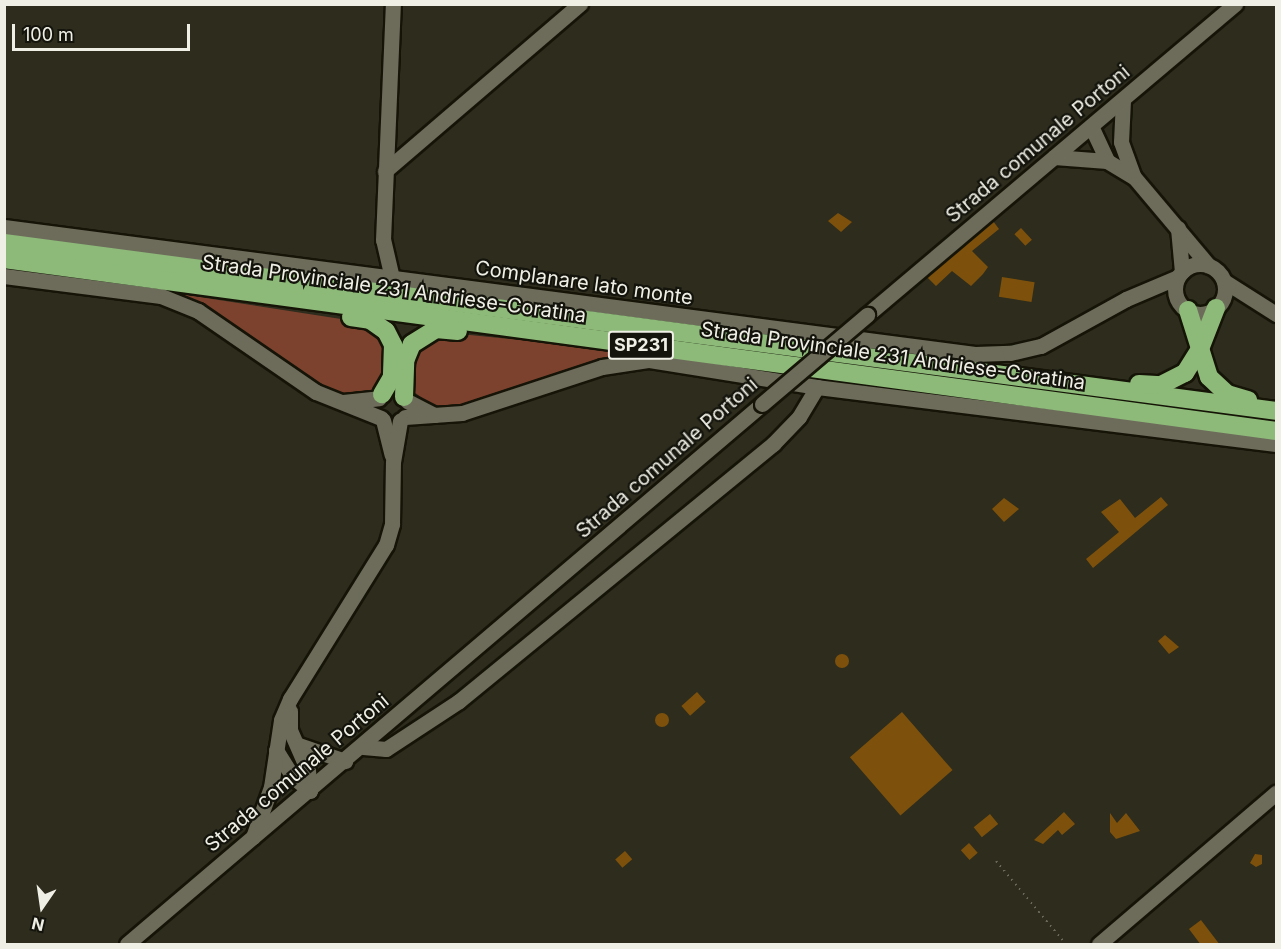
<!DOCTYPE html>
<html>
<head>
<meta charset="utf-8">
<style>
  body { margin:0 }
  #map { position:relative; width:1281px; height:949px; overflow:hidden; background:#2d2c1d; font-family:Inter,sans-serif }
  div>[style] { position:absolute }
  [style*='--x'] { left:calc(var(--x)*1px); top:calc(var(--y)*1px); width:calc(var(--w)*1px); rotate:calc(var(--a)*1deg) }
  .green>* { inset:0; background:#7c422e }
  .building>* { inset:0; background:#7d510b; transform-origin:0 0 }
  .round { border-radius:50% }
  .path>* { height:2px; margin-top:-1px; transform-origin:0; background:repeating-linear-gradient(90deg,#6a695c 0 1.5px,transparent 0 6px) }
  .roads { filter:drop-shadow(2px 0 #151407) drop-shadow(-2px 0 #151407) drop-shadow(0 2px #151407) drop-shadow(0 -2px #151407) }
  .minor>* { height:15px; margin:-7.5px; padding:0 7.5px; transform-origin:7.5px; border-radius:7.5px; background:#6d6c5b }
  .minor>.ring { margin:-7.5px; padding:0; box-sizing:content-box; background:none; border:15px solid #6d6c5b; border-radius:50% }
  .highway>* { height:18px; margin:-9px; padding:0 9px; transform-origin:9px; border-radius:9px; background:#8dba79 }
  .bridges { filter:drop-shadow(2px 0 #151407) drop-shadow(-2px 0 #151407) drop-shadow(0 2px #151407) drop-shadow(0 -2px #151407) }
  .minor-bridge>* { height:15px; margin:-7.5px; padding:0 7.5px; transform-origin:7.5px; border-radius:7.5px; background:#6d6c5b }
  span { translate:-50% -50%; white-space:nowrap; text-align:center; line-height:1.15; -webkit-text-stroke:4.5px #14140d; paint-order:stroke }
  .shield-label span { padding:2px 4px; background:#14140d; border:2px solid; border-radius:4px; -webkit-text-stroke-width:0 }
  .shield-label { font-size:18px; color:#f0efe6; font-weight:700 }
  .street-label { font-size:20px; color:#f0efe6 }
  .frame { position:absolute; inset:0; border:6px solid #f0efe6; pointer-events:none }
  .north { position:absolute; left:12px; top:877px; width:60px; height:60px; -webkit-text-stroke:4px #14140d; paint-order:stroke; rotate:193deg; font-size:16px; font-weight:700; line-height:24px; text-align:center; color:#f0efe6 }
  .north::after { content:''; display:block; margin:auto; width:21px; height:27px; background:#f0efe6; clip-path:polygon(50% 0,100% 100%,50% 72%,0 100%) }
  .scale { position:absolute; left:12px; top:24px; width:178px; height:27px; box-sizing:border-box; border:3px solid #f0efe6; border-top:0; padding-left:8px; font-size:18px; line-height:21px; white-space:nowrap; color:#f0efe6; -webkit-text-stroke:4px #14140d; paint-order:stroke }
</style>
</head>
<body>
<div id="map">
  <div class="green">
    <div style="clip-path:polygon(161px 291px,354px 321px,372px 328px,384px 341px,387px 358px,384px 376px,374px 391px,339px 397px)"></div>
    <div style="clip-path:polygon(450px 333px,648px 353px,598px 362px,461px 409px,437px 409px,414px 392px,409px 378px,418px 345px)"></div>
  </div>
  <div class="building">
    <div style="clip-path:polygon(838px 213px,852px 222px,841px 232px,828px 221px)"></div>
    <div style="clip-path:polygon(993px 221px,999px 229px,972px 251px,988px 267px,983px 274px,971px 286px,952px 271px,936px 286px,927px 277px)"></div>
    <div style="left:1021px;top:228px;width:16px;height:9px;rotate:47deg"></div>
    <div style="left:1002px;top:277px;width:33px;height:20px;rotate:9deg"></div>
    <div style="clip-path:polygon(1161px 497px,1168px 505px,1093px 568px,1086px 559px,1119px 532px,1101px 512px,1120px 499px,1135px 518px)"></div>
    <div style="clip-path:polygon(1004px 498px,1019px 509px,1004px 522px,992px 509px)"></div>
    <div style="clip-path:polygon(1165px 635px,1179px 647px,1169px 654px,1158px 641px)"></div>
    <div class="round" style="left:835px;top:654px;width:14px;height:14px"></div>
    <div style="left:697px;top:692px;width:13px;height:21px;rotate:48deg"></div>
    <div style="left:902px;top:712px;width:77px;height:69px;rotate:49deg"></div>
    <div class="round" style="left:655px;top:713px;width:14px;height:14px"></div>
    <div style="clip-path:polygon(1064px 812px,1075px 824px,1062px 835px,1058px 830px,1043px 844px,1034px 840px)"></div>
    <div style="clip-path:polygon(1110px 813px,1117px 823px,1126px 813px,1140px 831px,1116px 839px,1110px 832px)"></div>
    <div style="left:990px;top:814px;width:13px;height:21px;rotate:51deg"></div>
    <div style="left:969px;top:843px;width:13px;height:11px;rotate:48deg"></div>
    <div style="left:625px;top:851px;width:11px;height:13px;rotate:49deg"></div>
    <div style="clip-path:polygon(1255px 854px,1262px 855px,1262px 864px,1256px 867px,1250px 863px)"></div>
    <div style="clip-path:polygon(1201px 920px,1220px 945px,1201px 945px,1189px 929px)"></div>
  </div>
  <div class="path">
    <div style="--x:996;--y:861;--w:109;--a:49.9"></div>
  </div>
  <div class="roads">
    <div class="minor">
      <div style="--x:1123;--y:100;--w:42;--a:92.7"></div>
      <div style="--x:1121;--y:142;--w:37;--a:70"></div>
      <div style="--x:1091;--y:126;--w:38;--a:65"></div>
      <div style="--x:1054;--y:157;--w:53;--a:4.3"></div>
      <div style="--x:1107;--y:161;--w:31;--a:31"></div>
      <div style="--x:1134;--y:177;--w:116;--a:49.9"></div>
      <div style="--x:385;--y:171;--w:257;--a:-40.6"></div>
      <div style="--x:4;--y:227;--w:979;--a:7.45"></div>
      <div style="--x:975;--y:354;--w:35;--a:-2"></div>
      <div style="--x:1010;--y:353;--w:32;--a:-13"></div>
      <div style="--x:1041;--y:346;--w:97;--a:-28.9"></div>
      <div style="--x:1126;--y:299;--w:56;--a:-22.9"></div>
      <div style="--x:1178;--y:228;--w:44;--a:84.8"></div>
      <div class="ring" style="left:1175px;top:264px;width:35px;height:35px"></div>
      <div style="--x:4;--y:276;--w:158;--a:7.3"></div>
      <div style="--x:161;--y:296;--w:40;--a:22"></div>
      <div style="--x:198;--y:311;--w:143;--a:34.5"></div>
      <div style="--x:316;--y:392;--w:70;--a:21.8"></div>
      <div style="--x:392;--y:278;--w:39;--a:-103"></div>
      <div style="--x:383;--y:240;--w:236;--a:-87.6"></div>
      <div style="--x:1224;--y:281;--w:62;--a:32.4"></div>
      <div style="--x:867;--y:315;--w:482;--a:-40.2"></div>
      <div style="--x:407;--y:401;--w:31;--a:27"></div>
      <div style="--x:343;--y:402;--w:36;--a:-6"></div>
      <div style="--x:405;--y:417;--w:57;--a:-4"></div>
      <div style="--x:462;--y:413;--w:147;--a:-18.2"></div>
      <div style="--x:602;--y:367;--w:48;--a:-8.5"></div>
      <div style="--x:649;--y:360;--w:170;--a:9.1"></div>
      <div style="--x:817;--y:387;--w:463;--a:7.1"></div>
      <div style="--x:383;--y:420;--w:36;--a:76"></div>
      <div style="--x:290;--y:711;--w:19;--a:90"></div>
      <div style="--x:290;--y:730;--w:45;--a:66.3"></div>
      <div style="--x:308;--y:771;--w:20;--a:84"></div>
      <div style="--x:299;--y:745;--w:49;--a:19.2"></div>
      <div style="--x:363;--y:747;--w:23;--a:5"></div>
      <div style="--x:386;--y:749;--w:87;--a:-33.3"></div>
      <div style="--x:459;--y:701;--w:406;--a:-39.3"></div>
      <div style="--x:773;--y:444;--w:37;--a:-46"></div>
      <div style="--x:799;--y:417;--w:35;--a:-59"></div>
      <div style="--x:276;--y:750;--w:32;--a:58"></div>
      <div style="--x:293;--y:777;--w:22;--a:39"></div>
      <div style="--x:253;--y:837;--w:53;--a:-70.2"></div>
      <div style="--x:271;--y:787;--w:68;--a:-81.5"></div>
      <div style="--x:281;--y:720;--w:23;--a:-67"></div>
      <div style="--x:290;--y:699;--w:181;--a:-58.1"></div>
      <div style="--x:386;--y:545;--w:22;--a:-74"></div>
      <div style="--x:392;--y:524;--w:62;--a:-89.1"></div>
      <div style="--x:393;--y:462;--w:42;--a:-80.3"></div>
      <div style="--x:127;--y:944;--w:834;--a:-40.38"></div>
      <div style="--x:1099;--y:944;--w:233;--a:-40.5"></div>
    </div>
    <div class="highway">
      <div style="--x:4;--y:243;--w:1283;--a:7.52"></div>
      <div style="--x:4;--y:259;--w:1284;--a:7.7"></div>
      <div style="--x:1188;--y:310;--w:70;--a:72.6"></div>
      <div style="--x:1209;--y:377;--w:25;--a:43"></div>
      <div style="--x:1227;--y:394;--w:22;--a:16"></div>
      <div style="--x:351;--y:317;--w:19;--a:9"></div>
      <div style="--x:370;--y:320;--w:19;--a:35"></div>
      <div style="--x:386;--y:331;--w:16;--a:63"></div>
      <div style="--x:393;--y:345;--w:32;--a:92"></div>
      <div style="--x:392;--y:377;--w:20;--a:120"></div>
      <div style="--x:1139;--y:384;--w:22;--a:3"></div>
      <div style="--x:1161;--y:385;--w:27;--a:-27"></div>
      <div style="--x:1185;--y:373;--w:28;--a:-58"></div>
      <div style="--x:1200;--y:349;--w:44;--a:-68.7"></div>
      <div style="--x:404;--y:397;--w:36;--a:-88"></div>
      <div style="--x:405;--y:361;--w:18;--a:-68"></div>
      <div style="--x:412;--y:344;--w:28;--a:-32"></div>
      <div style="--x:436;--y:329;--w:22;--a:5"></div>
    </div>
  </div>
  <div class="bridges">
    <div class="minor-bridge">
      <div style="--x:762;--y:404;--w:138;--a:-40.3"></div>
    </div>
  </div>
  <div class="shield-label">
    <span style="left:641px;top:345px">SP231</span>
  </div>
  <div class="street-label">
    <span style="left:1038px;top:144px;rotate:-40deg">Strada comunale Portoni</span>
    <span style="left:584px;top:283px;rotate:8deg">Complanare lato monte</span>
    <span style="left:394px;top:289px;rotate:8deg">Strada Provinciale 231 Andriese-Coratina</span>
    <span style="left:893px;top:356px;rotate:8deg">Strada Provinciale 231 Andriese-Coratina</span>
    <span style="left:667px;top:458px;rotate:-41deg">Strada comunale Portoni</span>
    <span style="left:297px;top:773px;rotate:-40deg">Strada comunale Portoni</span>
  </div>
  <div class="frame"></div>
  <div class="north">N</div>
  <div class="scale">100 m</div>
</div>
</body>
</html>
